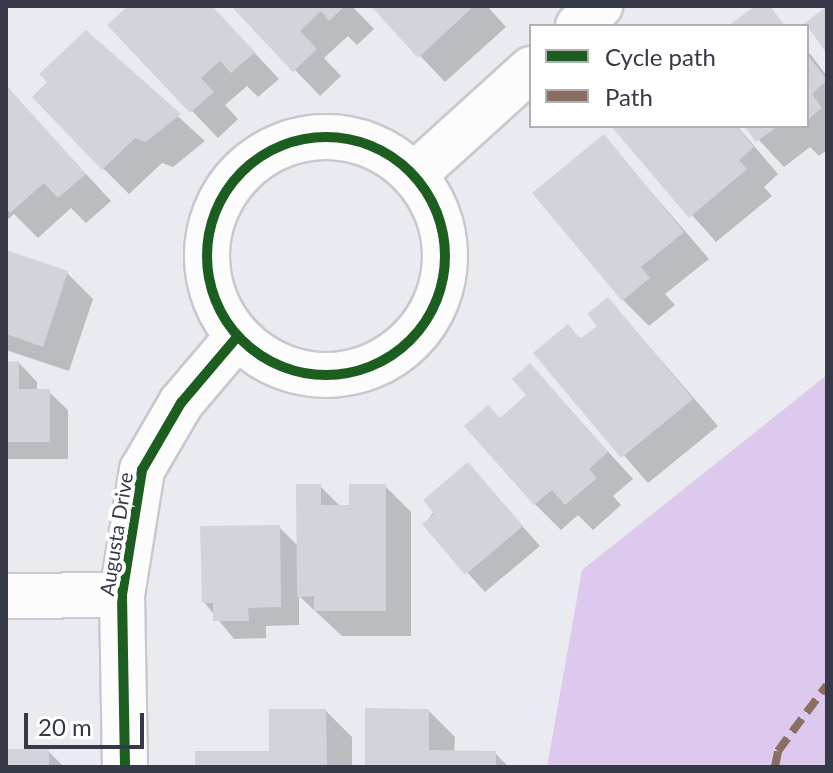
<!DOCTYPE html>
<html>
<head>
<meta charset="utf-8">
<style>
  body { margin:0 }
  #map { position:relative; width:833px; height:773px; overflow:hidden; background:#eaebf1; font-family:Lato,sans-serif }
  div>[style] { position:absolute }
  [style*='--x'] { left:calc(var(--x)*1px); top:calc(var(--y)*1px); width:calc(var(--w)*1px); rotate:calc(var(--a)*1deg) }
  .green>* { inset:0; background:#ddc9ed }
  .shadow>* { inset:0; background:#0003 }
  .building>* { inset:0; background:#d3d4db; transform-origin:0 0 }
  .roads { filter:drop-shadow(2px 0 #c7c9cf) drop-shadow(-2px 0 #c7c9cf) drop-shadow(0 2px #c7c9cf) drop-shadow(0 -2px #c7c9cf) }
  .minor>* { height:44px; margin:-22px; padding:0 22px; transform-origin:22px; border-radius:22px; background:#fcfcfd }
  .minor>.ring { margin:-22px; padding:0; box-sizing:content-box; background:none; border:44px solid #fcfcfd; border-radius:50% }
  .quiet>* { height:8px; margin-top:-4px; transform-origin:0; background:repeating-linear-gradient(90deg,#8d6e63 0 16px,transparent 0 24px) }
  .cycleway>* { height:10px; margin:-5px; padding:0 5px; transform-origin:5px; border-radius:5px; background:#1b5e20 }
  .cycleway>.ring { margin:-5px; padding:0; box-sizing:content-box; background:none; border:10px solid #1b5e20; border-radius:50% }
  span { translate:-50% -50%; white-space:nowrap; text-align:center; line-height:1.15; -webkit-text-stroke:8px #fff; paint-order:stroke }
  .street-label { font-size:20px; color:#363a48 }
  .frame { position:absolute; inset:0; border:8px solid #363a48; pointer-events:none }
  .legend { position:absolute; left:529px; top:24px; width:280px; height:104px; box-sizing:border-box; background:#fff; border:2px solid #afb0b6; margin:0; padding:10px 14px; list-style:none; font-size:24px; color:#363a48 }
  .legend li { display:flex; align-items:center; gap:16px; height:40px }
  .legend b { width:40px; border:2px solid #afb0b6 }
  .scale { position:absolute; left:24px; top:713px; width:120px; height:36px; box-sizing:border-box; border:4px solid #363a48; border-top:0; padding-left:10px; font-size:24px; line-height:28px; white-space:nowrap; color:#363a48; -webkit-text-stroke:6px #fff; paint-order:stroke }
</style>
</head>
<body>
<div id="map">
  <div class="green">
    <div style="clip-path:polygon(827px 375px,827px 767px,547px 767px,582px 570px)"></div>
  </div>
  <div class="shadow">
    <div style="clip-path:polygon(131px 6px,211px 6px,279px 79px,258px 97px,247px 86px,225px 105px,238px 119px,218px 138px,110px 25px)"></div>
    <div style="clip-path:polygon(234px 6px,352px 6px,374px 29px,357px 45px,348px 36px,324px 58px,341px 76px,320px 96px)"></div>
    <div style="clip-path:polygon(373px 6px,487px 6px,506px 27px,445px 82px)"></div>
    <div style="clip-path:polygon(86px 33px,205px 141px,173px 167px,162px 163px,129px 194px,103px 168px,50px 82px)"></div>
    <div style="clip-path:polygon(807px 50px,827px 76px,827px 150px,819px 156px,810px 147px,784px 167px,746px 126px,807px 126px)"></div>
    <div style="clip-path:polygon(6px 87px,111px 201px,86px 223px,71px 208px,38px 238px,14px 214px,6px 221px)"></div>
    <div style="clip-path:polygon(613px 126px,737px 126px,778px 174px,764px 187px,772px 196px,716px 242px)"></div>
    <div style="clip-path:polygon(604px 137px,709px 259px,665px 294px,675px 305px,649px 326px,623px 300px)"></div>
    <div style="clip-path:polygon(6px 252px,67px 273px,93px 299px,69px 371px,6px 350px)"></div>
    <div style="clip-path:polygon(608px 299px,718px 426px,648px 483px,536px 354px,568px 327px,582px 340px,600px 326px)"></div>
    <div style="clip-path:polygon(19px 363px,37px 382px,37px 392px,49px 392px,68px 410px,68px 459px,6px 459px,6px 364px)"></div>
    <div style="clip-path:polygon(530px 366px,633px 479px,613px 496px,621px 505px,593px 530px,578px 515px,561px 530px,535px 504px,501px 420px,529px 395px)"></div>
    <div style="clip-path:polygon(468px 465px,540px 546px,485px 592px,424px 525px)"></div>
    <div style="clip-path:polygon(320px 486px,341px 507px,351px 507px,385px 486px,411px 512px,411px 636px,342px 636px,299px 596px,299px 625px,266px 626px,266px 638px,234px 639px,204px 602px,279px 527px,298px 546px)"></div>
    <div style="clip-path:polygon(326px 711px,352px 737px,352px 767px,197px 767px,271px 753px)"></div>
    <div style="clip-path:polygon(429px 711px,455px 737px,454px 752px,495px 753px,509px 767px,367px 767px)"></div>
    <div style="clip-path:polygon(6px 751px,48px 751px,64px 767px,6px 767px)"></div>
  </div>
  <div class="building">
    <div style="clip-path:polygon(128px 6px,212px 6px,255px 52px,231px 73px,220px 61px,201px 78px,214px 92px,190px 113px,107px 25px)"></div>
    <div style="clip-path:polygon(231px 6px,345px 6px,329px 21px,321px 11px,300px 31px,317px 49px,293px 72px)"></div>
    <div style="clip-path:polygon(371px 6px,474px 6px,418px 58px)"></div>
    <div style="clip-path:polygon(755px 6px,770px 6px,785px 26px,728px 26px)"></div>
    <div style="clip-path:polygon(827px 6px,827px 54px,807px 26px,801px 26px)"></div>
    <div style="clip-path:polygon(86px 30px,181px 114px,146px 142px,135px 138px,102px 170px,32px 97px,47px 82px,39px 74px)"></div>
    <div style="clip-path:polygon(807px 54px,827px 80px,812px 94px,822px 108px,807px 120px)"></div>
    <div style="clip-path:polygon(6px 85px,86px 174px,58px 198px,44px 183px,10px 213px,6px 208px)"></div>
    <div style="clip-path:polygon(611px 126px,736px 126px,754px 147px,739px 160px,747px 169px,689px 218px)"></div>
    <div style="clip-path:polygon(744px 126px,778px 126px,756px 142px)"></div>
    <div style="clip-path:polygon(604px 134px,684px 232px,641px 267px,650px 278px,622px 301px,532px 193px)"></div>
    <div style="clip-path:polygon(6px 250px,68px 271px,43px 347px,6px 334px)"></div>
    <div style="clip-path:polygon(608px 297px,693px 399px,621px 458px,533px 353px,568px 324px,580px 339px,597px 326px,587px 314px)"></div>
    <div style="clip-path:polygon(19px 361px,19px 389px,50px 389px,50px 442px,6px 442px,6px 362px)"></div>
    <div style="clip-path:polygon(530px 363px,608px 452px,589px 469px,597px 478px,565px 505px,552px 490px,534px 505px,464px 426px,488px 405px,500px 418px,526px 395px,512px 379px)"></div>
    <div style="clip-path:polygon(468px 462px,523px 526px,465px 575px,422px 524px,434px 514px,423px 500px)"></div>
    <div style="clip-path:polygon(296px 484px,321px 484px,321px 505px,349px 505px,349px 484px,386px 484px,386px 611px,314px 611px,314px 596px,297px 597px)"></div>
    <div style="clip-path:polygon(280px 525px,281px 607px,248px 608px,249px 621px,213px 621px,213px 603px,202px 603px,200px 526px)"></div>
    <div style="clip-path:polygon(365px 708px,429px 709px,429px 750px,496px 751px,496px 767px,365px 767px)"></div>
    <div style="clip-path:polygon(269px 709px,326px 709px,327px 767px,195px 767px,195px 751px,269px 751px)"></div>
    <div style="left:6px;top:749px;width:43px;height:18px"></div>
  </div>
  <div class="roads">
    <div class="minor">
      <div style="--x:578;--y:26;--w:30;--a:-42"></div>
      <div class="ring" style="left:207px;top:137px;width:194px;height:194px"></div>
      <div style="--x:414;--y:175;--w:158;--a:-42.2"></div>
      <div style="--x:6;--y:596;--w:116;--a:-0.5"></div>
      <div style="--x:125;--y:767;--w:172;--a:-91"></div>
      <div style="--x:122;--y:595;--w:127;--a:-80.9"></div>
      <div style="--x:142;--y:470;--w:78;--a:-59.8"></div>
      <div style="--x:181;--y:403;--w:87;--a:-49.7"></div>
    </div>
  </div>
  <div class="quiet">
    <div style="--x:775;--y:767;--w:16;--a:-79"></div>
    <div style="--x:778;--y:751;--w:82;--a:-53.4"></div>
  </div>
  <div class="cycleway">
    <div class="ring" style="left:207px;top:137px;width:228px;height:228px"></div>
    <div style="--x:125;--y:767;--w:172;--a:-91"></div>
    <div style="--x:122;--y:595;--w:127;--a:-80.9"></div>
    <div style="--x:142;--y:470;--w:78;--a:-59.8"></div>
    <div style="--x:181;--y:403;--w:87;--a:-49.7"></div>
  </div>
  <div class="street-label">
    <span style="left:116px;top:534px;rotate:-81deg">Augusta Drive</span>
  </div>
  <div class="frame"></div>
  <ul class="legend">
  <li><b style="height:10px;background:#1b5e20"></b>Cycle path</li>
  <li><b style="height:10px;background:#8d6e63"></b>Path</li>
  </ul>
  <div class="scale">20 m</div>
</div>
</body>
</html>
